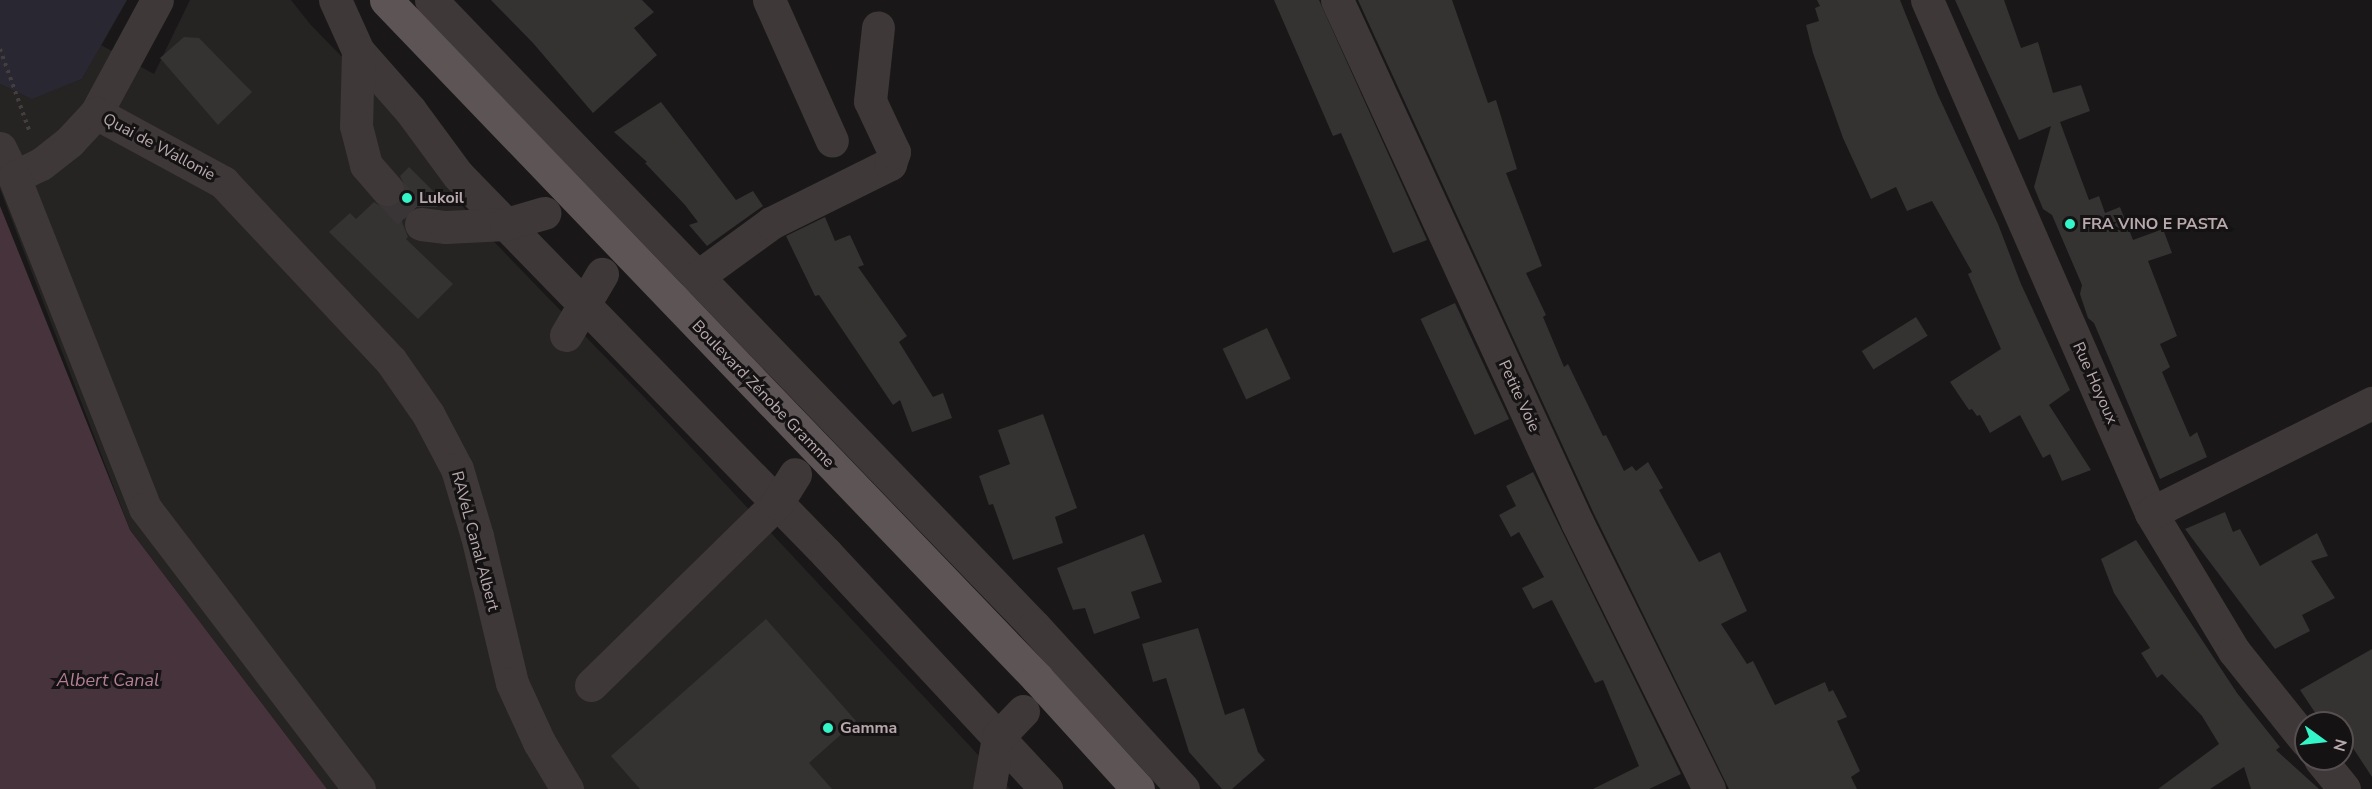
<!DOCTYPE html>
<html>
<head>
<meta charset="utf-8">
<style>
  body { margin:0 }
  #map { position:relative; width:2372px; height:789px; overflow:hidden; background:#191717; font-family:"Nunito Sans",sans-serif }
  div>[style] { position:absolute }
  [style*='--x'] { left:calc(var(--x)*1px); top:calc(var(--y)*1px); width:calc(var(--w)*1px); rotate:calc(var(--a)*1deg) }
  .built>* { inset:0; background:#262323 }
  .green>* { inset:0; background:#292731 }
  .water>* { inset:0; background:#47333c }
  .building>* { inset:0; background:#353232; transform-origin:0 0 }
  .minor-tunnel>* { height:33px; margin-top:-16.5px; transform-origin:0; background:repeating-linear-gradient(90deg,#393435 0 33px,transparent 0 49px) }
  .path>* { height:4px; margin-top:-2px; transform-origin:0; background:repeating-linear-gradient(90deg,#453e3f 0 3px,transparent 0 7.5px) }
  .minor>* { height:33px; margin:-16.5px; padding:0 16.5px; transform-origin:16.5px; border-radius:16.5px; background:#3e3838 }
  .major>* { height:33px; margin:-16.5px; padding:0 16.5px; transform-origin:16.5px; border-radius:16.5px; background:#5d5455 }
  .dots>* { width:16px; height:16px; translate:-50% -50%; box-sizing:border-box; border:3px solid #141212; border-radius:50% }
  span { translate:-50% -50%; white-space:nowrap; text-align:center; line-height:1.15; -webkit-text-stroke:6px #141212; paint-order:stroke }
  .street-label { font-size:16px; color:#b9a9ac }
  .poi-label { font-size:16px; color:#b9a9ac; font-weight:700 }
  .left { translate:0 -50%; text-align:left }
  .water-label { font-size:18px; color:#b47f96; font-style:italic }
  .north { position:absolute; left:2294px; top:711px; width:60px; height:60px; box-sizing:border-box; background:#141212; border:2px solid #564e50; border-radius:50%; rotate:105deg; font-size:16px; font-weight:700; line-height:24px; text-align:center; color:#b9a9ac }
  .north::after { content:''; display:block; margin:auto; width:21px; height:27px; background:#33f5c8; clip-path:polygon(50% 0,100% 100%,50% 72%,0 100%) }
</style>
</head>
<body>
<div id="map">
  <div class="built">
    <div style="clip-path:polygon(190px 0,291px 0,310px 24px,377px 93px,475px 222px,645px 398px,1010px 789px,327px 789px,130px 530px,0 189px,0 84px,32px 98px,82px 79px,101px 45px,154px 74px)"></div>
  </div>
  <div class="green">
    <div style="clip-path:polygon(0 0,127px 0,82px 79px,32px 99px,0 84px)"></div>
  </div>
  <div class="water">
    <div style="clip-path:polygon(0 206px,130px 530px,327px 789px,0 789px)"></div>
  </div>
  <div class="building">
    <div style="clip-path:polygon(491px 0,642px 0,654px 12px,634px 28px,657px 55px,593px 113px,533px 43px)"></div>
    <div style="clip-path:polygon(1274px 0,1319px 0,1427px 240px,1393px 253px,1341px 133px,1333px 136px)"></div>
    <div style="clip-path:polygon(1358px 0,1452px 0,1488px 103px,1496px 100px,1517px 169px,1506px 173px,1542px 266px,1526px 273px,1546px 315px,1543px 317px,1564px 367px,1568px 364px,1603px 436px,1606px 435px,1624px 471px,1632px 466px,1636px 471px,1648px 462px,1663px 488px,1659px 490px,1699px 562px,1720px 552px,1747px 611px,1721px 624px,1747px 664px,1753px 661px,1775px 705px,1825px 682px,1829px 692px,1833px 690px,1847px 717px,1837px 721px,1860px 771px,1851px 777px,1857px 789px,1729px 789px,1594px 514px)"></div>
    <div style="clip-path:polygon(1817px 0,1900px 0,1938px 95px,1998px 224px,2021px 284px,2070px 390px,2049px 405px,2091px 470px,2062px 481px,2050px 454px,2043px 458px,2020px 415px,1990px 433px,1980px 415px,1977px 416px,1972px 409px,1969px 410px,1950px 382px,2001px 349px,1968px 274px,1972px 272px,1932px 201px,1907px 211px,1896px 187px,1871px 199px,1843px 138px,1813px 53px,1806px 25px,1819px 21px,1815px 8px,1820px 6px)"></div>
    <div style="clip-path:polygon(1955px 0,2004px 0,2021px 48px,2038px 42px,2053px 93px,2081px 85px,2090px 111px,2060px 122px,2089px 200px,2099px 196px,2105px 213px,2120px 207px,2133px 240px,2163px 229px,2172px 253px,2148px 261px,2177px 336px,2160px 344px,2170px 367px,2162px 372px,2190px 437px,2197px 432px,2207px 457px,2160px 479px,2094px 323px,2088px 318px,2080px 294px,2082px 285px,2052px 215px,2043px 209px,2034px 187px,2051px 126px,2019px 140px)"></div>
    <div style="clip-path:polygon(184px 37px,199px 38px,252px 92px,218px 125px,160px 58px)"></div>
    <div style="clip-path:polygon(661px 102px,736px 200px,753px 191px,763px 206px,707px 246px,689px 225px,698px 222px,685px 205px,645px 163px,647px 162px,614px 132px)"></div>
    <div style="clip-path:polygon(409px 167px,443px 201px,437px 207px,414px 207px,406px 212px,402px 222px,408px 237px,406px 239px,453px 284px,418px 319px,329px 232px,350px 213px,356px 219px,374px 202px,382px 207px,390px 207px,399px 203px,404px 196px,405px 186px,400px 176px)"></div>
    <div style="clip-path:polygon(825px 217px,835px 241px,850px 235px,864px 265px,858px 267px,907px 336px,899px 342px,933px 397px,943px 393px,952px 418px,912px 432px,900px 400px,893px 405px,819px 295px,815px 296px,786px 236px)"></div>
    <div style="left:1455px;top:303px;width:128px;height:38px;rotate:65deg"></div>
    <div style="left:1916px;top:317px;width:22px;height:64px;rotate:58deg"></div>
    <div style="left:1267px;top:328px;width:56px;height:49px;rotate:65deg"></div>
    <div style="clip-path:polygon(1043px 414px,1077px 508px,1055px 517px,1063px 543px,1013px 560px,993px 504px,989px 505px,979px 476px,1010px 464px,998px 430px)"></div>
    <div style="clip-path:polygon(1533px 472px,1681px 774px,1649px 789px,1593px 789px,1639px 766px,1603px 680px,1595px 683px,1552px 600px,1533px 609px,1522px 588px,1544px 577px,1519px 532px,1511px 537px,1499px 515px,1516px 506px,1506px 486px)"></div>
    <div style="clip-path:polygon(2225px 512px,2233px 532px,2240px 529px,2260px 566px,2317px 533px,2328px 556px,2311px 561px,2335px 598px,2302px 615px,2310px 631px,2275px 649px,2185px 529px)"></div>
    <div style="clip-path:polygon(1144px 534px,1162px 582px,1131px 592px,1140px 618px,1094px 634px,1085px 608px,1073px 610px,1057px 568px)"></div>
    <div style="clip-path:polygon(2136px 540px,2237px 693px,2280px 747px,2276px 750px,2319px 789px,2251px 789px,2244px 767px,2210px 789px,2158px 789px,2219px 744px,2202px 716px,2162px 674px,2157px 678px,2141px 653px,2150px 648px,2114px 593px,2101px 559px)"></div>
    <div style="clip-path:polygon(766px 619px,856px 721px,809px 763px,832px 789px,640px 789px,611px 756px)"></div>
    <div style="clip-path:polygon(1198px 628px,1225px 715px,1244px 708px,1258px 752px,1265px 760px,1232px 789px,1222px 789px,1189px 752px,1166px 678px,1153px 682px,1142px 644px)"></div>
    <div style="clip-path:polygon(2372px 649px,2372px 777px,2351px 745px,2342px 751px,2342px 723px,2322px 723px,2300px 690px)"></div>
  </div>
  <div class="minor-tunnel">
    <div style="--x:387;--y:189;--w:49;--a:45.8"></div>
  </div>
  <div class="path">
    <div style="--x:0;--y:49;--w:89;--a:70.3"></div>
  </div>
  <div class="minor">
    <div style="--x:335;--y:0;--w:56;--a:65.7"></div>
    <div style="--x:358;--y:51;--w:79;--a:48.6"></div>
    <div style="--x:410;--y:110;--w:81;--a:53.6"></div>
    <div style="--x:458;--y:175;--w:528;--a:45.77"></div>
    <div style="--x:826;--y:553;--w:323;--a:47"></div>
    <div style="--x:431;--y:0;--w:869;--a:46.07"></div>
    <div style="--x:1034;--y:626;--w:221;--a:47.6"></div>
    <div style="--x:769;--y:0;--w:154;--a:65.9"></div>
    <div style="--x:1337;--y:0;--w:575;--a:65.31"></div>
    <div style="--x:1577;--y:522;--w:298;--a:63.7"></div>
    <div style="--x:1927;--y:0;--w:560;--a:66.41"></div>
    <div style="--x:2151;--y:513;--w:161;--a:59"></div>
    <div style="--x:2234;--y:651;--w:115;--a:51.3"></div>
    <div style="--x:358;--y:51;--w:75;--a:91.5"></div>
    <div style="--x:356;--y:126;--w:40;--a:75.6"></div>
    <div style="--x:366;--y:165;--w:32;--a:49"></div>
    <div style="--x:96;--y:113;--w:128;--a:-61.6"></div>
    <div style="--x:0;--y:148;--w:32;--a:64"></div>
    <div style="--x:14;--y:177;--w:30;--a:-26"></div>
    <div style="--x:41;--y:164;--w:36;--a:-38"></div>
    <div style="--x:69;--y:142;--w:40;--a:-47"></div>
    <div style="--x:96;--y:113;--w:145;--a:28.5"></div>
    <div style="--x:223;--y:182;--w:245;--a:46.8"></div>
    <div style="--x:391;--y:361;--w:65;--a:55.1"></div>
    <div style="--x:428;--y:414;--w:62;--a:62.2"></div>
    <div style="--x:457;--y:469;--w:70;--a:73.4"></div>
    <div style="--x:477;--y:536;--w:151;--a:76.6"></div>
    <div style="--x:512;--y:683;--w:65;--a:65.4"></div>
    <div style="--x:539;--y:742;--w:55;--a:59.2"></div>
    <div style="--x:14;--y:177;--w:356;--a:68.4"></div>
    <div style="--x:145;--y:508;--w:353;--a:52.7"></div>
    <div style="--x:421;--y:224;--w:25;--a:7"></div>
    <div style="--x:446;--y:227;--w:60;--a:-2.9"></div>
    <div style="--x:506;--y:224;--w:40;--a:-16"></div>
    <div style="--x:697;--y:277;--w:92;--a:-36.1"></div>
    <div style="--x:771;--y:223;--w:133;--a:-26.4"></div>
    <div style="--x:890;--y:164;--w:13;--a:-72"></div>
    <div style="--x:894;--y:152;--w:56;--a:-115.2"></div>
    <div style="--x:870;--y:101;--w:74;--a:-83.8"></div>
    <div style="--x:566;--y:335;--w:71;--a:-59.5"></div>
    <div style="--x:2151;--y:513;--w:247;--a:-26.5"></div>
    <div style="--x:591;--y:685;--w:260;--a:-44.4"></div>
    <div style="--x:777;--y:503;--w:34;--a:-58"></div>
    <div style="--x:2320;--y:759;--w:38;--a:51"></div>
    <div style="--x:989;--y:789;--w:53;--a:-80.2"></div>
    <div style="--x:998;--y:737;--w:36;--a:-46"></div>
  </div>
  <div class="major">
    <div style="--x:386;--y:0;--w:940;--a:46.16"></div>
    <div style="--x:1037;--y:678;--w:150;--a:47.7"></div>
  </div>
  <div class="dots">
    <div style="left:407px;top:198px;background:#33f5c8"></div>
    <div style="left:2070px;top:224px;background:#33f5c8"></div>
    <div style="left:828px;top:728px;background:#33f5c8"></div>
  </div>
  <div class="street-label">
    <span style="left:159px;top:147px;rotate:28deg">Quai de Wallonie</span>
    <span style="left:2095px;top:383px;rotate:66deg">Rue Hoyoux</span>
    <span style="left:763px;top:394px;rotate:46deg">Boulevard Zénobe Gramme</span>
    <span style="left:1519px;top:396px;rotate:65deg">Petite Voie</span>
    <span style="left:475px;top:541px;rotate:75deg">RAVeL Canal Albert</span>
  </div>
  <div class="poi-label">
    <span class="left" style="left:419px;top:198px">Lukoil</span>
    <span class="left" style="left:2082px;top:224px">FRA VINO E PASTA</span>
    <span class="left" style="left:840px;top:728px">Gamma</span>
  </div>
  <div class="water-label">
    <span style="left:108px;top:680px">Albert Canal</span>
  </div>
  <div class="north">N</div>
</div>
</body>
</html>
